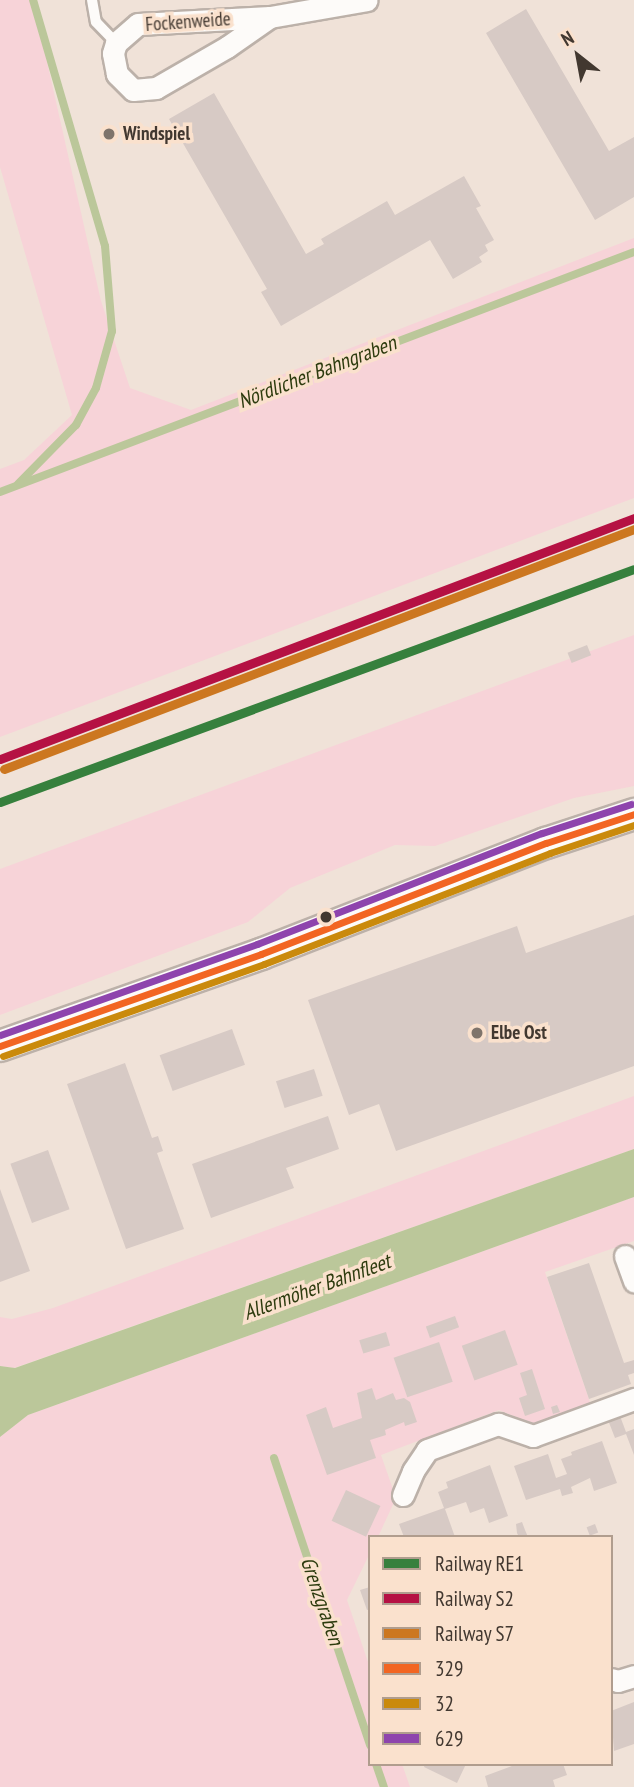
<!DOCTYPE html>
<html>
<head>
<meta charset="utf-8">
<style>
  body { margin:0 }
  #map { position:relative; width:634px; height:1787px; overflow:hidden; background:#f0e2d8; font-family:"PT Sans Narrow",sans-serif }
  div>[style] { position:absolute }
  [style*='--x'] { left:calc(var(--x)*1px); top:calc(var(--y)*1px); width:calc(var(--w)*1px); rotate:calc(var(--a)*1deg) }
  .green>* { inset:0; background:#f7d3d8 }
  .water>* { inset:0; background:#bbc79a }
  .stream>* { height:8px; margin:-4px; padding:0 4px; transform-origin:4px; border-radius:4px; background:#bbc79a }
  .building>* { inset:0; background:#d7cac5; transform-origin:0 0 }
  .roads { filter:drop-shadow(2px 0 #bcb1a9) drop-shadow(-2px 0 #bcb1a9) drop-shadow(0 2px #bcb1a9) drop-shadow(0 -2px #bcb1a9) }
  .lane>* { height:10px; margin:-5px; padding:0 5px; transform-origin:5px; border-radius:5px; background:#fdfbf9 }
  .street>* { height:21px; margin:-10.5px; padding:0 10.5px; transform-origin:10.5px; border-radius:10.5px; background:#fdfbf9 }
  .secondary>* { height:30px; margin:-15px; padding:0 15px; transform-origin:15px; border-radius:15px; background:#fdfbf9 }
  .bus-1>* { height:7px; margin:-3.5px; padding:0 3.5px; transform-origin:3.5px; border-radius:3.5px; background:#f26522 }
  .bus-2>* { height:7px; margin:-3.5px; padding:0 3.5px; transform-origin:3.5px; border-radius:3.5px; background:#ca8a0c }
  .bus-3>* { height:7px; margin:-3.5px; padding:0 3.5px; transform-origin:3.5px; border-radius:3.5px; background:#8e44ad }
  .rail-1>* { height:9px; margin:-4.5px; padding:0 4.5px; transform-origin:4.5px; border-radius:4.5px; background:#36803d }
  .rail-2>* { height:9px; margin:-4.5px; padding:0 4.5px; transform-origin:4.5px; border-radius:4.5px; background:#b51143 }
  .rail-3>* { height:9px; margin:-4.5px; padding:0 4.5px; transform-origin:4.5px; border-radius:4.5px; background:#cc7720 }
  .dots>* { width:19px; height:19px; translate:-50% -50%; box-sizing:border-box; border:4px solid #fae1cd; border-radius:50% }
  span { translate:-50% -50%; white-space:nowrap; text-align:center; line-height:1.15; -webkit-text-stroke:7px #fae1cd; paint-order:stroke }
  .street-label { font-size:19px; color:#423830 }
  .poi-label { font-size:19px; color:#423830; font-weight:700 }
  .left { translate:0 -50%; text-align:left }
  .water-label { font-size:21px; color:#2d3b0e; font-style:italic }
  .legend { position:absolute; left:368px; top:1535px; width:245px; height:231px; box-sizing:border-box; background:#fae1cd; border:2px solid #b09d8e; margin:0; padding:9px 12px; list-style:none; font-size:21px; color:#423830 }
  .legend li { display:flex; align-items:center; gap:14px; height:35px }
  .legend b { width:35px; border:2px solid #b09d8e }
  .north { position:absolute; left:543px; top:21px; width:70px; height:70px; -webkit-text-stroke:5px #fae1cd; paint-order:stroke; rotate:329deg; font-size:19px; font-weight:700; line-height:28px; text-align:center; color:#423830 }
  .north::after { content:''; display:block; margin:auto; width:24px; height:32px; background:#423830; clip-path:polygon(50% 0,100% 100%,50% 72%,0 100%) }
</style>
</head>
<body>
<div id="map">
  <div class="green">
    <div style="clip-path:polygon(0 0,33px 0,101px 301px,130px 388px,191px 410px,634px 238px,634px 498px,0 737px,0 469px,24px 460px,72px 415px,0 167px)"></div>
    <div style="clip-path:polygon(634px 635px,634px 786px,574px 798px,435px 846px,395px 845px,290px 888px,248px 922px,0 1015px,0 869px)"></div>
    <div style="clip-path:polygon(634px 1096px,634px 1149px,14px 1368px,0 1366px,0 1317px,12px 1319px,53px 1308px)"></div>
    <div style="clip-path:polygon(634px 1197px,634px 1241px,545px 1272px,591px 1405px,532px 1424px,499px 1410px,381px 1455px,396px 1498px,378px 1537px,370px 1537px,370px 1553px,347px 1600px,370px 1668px,370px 1764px,402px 1764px,410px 1787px,0 1787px,0 1437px,28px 1415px)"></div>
  </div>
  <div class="water">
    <div style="clip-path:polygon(634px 1149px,634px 1197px,28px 1415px,0 1437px,0 1366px,15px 1368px)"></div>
  </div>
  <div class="stream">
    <div style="--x:18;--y:484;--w:83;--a:-45.5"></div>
    <div style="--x:76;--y:425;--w:42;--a:-61.6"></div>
    <div style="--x:96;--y:388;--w:59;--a:-74.3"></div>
    <div style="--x:112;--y:331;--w:85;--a:-94.7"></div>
    <div style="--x:105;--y:246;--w:256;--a:-106.3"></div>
    <div style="--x:0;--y:492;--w:678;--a:-20.73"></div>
    <div style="--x:274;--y:1458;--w:303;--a:71.5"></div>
    <div style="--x:376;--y:1764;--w:24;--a:71"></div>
  </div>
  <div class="building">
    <div style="clip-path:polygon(526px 9px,609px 151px,634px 137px,634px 197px,595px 220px,486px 33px)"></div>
    <div style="clip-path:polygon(214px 93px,306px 254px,324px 244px,321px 239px,387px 201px,395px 215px,464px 176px,481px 206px,476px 208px,494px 240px,485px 245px,488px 251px,479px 257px,482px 262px,453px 279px,430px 240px,281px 326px,261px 292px,267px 289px,169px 119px)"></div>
    <div style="left:587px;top:645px;width:11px;height:21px;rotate:68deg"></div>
    <div style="clip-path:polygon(634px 915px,634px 1066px,396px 1151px,379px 1104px,349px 1115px,308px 1000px,517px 926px,526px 953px)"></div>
    <div style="left:232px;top:1029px;width:38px;height:77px;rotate:70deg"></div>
    <div style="clip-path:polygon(125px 1063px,152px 1138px,158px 1136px,163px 1151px,157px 1153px,184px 1229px,126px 1249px,67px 1084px)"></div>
    <div style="left:314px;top:1069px;width:28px;height:40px;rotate:72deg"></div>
    <div style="clip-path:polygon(328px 1116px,339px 1149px,286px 1168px,294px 1188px,211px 1218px,192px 1164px)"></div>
    <div style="left:48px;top:1150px;width:63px;height:40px;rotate:70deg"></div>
    <div style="clip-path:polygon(0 1189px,30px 1271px,0 1282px)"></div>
    <div style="clip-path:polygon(589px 1263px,624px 1363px,634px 1360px,634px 1373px,628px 1375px,631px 1384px,589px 1399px,547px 1277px)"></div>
    <div style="left:455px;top:1316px;width:12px;height:31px;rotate:70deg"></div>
    <div style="left:505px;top:1330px;width:37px;height:46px;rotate:70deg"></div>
    <div style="left:386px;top:1332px;width:14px;height:28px;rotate:73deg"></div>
    <div style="left:439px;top:1342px;width:42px;height:48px;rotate:71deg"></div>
    <div style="clip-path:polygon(532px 1369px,545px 1409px,525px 1416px,519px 1398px,527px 1395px,520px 1373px)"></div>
    <div style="clip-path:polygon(372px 1388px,376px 1400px,393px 1393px,396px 1400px,404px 1398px,410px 1402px,417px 1422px,405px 1426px,404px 1422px,385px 1430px,386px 1435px,370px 1440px,376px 1458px,327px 1475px,306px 1415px,326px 1407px,333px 1428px,362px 1418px,357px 1393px)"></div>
    <div style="clip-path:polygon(557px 1405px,560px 1412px,553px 1414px,551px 1407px)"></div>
    <div style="clip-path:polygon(620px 1416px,626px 1432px,634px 1429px,634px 1455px,626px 1434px,615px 1438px,608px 1420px)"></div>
    <div style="clip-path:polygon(602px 1441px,617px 1483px,594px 1491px,590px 1478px,571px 1487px,573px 1493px,562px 1496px,560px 1489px,526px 1500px,514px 1466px,548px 1454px,556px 1478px,567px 1474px,561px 1459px,572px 1455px,571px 1452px)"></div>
    <div style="clip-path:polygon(490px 1465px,508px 1516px,489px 1523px,484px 1508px,470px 1513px,466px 1502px,445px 1509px,455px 1537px,404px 1537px,399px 1524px,444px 1508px,438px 1492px,448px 1488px,446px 1482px)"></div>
    <div style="left:346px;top:1490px;width:38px;height:34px;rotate:25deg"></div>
    <div style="clip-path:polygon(522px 1522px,525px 1530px,528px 1537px,519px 1537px,517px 1533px,516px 1524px)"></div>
    <div style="left:595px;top:1524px;width:9px;height:9px;rotate:69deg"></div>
    <div style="clip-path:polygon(370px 1587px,370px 1609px,367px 1610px,360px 1590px)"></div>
    <div style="clip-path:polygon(634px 1702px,634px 1744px,614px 1751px,611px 1711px)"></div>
    <div style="clip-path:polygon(425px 1764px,466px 1764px,457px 1783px,424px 1767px)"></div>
    <div style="clip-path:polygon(517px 1764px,563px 1764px,567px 1775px,553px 1780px,555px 1787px,488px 1787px,485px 1776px)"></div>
  </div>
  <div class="roads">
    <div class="lane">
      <div style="--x:92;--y:0;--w:22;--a:80"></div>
      <div style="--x:96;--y:22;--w:29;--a:46"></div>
    </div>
    <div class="street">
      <div style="--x:270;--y:17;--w:52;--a:145.1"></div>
      <div style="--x:227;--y:47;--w:82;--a:150"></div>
      <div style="--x:156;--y:88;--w:23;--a:175"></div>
      <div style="--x:133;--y:90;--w:23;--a:-135"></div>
      <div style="--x:117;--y:74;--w:21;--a:-101"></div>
      <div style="--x:113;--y:53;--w:10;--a:-73"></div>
      <div style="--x:116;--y:43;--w:29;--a:-41"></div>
      <div style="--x:138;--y:24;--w:132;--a:-3"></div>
      <div style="--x:270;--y:17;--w:98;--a:-9.9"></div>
      <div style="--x:625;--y:1256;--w:27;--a:70"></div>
      <div style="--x:403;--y:1495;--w:26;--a:-67"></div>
      <div style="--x:413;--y:1471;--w:25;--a:-56"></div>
      <div style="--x:427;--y:1450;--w:76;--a:-20.1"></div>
      <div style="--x:498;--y:1424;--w:37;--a:19"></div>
      <div style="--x:533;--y:1436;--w:108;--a:-20.1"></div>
      <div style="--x:611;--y:1679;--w:7;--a:16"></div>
      <div style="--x:618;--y:1681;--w:17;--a:-17"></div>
    </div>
    <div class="secondary">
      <div style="--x:0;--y:1046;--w:277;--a:-19.4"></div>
      <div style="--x:261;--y:954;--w:306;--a:-21.3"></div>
      <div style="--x:546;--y:843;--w:93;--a:-18.2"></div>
    </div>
  </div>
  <div class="bus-1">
    <div style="--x:0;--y:1046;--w:277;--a:-19.4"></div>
    <div style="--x:261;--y:954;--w:306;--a:-21.3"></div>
    <div style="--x:546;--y:843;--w:93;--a:-18.2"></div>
  </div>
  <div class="bus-2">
    <div style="--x:3;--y:1056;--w:277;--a:-19.4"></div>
    <div style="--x:264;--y:964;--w:307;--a:-21.2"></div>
    <div style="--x:550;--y:853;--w:89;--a:-18.4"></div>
  </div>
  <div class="bus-3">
    <div style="--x:0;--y:1035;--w:273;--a:-19.5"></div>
    <div style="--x:257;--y:944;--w:306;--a:-21.3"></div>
    <div style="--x:542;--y:833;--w:94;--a:-18"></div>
  </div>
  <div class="rail-1">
    <div style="--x:0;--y:802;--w:675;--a:-20.18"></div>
  </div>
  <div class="rail-2">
    <div style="--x:0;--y:759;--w:678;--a:-20.81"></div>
  </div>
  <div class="rail-3">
    <div style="--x:4;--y:769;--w:674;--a:-20.85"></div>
  </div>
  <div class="dots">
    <div style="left:109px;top:134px;background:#7f746b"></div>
    <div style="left:326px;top:917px;background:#423830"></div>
    <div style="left:477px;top:1033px;background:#7f746b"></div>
  </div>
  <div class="street-label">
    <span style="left:188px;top:22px;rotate:-4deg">Fockenweide</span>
  </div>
  <div class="poi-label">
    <span class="left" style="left:123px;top:134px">Windspiel</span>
    <span class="left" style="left:491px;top:1033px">Elbe Ost</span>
  </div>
  <div class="water-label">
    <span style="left:317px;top:372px;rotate:-21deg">Nördlicher Bahngraben</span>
    <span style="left:317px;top:1287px;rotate:-20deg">Allermöher Bahnfleet</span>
    <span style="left:322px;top:1601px;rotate:71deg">Grenzgraben</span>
  </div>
  <ul class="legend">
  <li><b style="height:9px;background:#36803d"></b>Railway RE1</li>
  <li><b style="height:9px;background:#b51143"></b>Railway S2</li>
  <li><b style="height:9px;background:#cc7720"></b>Railway S7</li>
  <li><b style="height:9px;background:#f26522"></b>329</li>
  <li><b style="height:9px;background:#ca8a0c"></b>32</li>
  <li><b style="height:9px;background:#8e44ad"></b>629</li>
  </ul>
  <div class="north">N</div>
</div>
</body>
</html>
